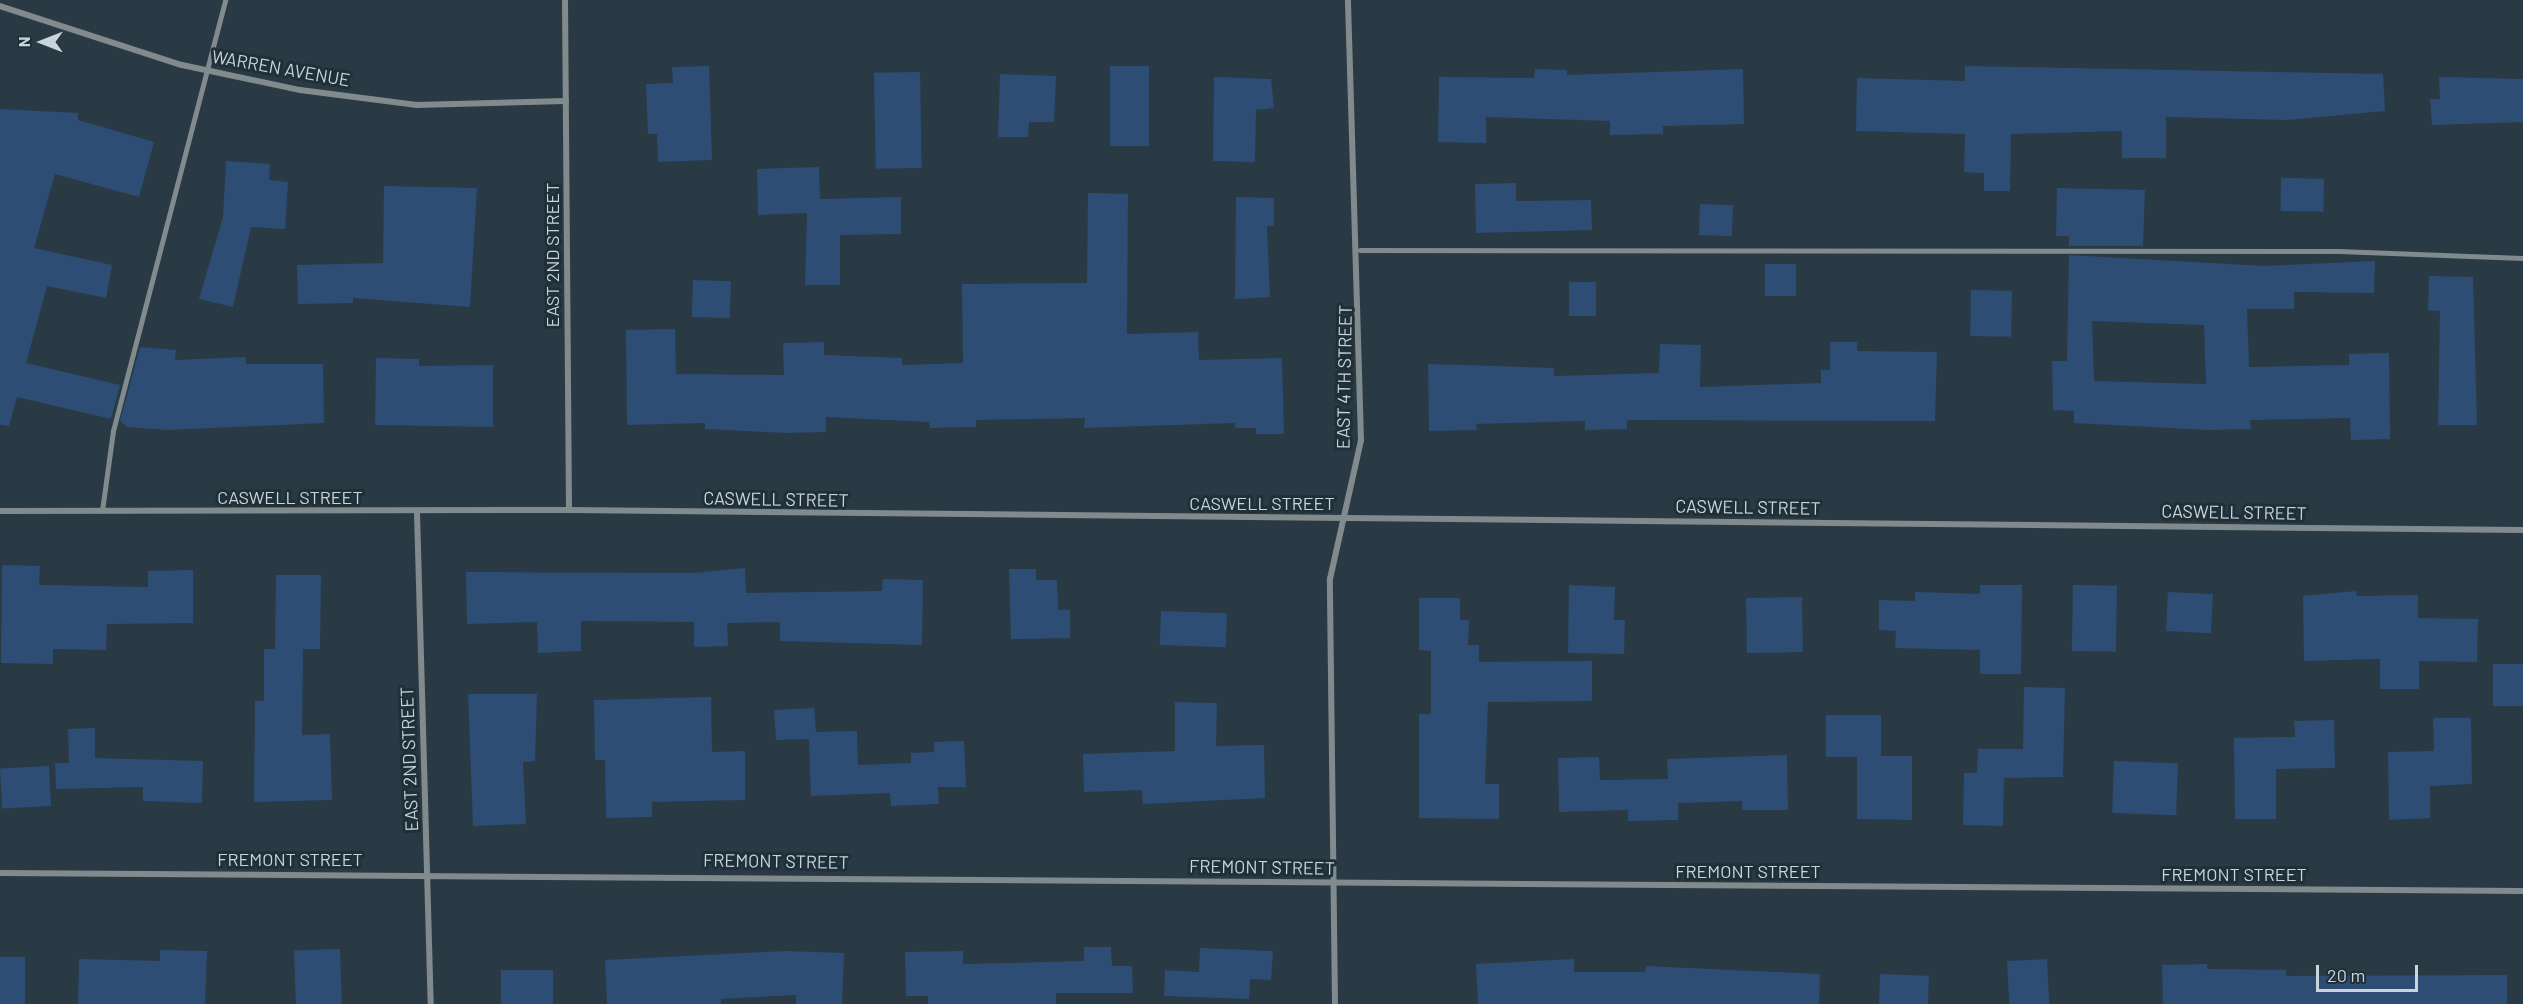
<!DOCTYPE html>
<html>
<head>
<meta charset="utf-8">
<style>
  body { margin:0 }
  #map { position:relative; width:2523px; height:1004px; overflow:hidden; background:#293a44; font-family:Barlow,sans-serif }
  div>[style] { position:absolute }
  [style*='--x'] { left:calc(var(--x)*1px); top:calc(var(--y)*1px); width:calc(var(--w)*1px); rotate:calc(var(--a)*1deg) }
  .building>* { inset:0; background:#2d4d74; transform-origin:0 0 }
  .lane>* { height:4.5px; margin:-2.25px; padding:0 2.25px; transform-origin:2.25px; border-radius:2.25px; background:#818b8d }
  .street>* { height:6px; margin:-3px; padding:0 3px; transform-origin:3px; border-radius:3px; background:#818b8d }
  span { translate:-50% -50%; white-space:nowrap; text-align:center; line-height:1.15; -webkit-text-stroke:6px #1f3039; paint-order:stroke }
  .street-label { font-size:18px; color:#cad4da }
  .north { position:absolute; left:12px; top:12px; width:60px; height:60px; -webkit-text-stroke:4px #1f3039; paint-order:stroke; rotate:270deg; font-size:16px; font-weight:700; line-height:24px; text-align:center; color:#cad4da }
  .north::after { content:''; display:block; margin:auto; width:21px; height:27px; background:#cad4da; clip-path:polygon(50% 0,100% 100%,50% 72%,0 100%) }
  .scale { position:absolute; left:2316px; top:965px; width:102px; height:27px; box-sizing:border-box; border:3px solid #cad4da; border-top:0; padding-left:8px; font-size:18px; line-height:21px; white-space:nowrap; color:#cad4da; -webkit-text-stroke:4px #1f3039; paint-order:stroke }
</style>
</head>
<body>
<div id="map">
  <div class="building">
    <div style="clip-path:polygon(709px 66px,712px 160px,658px 162px,657px 134px,648px 134px,646px 84px,673px 83px,672px 67px)"></div>
    <div style="left:1110px;top:66px;width:39px;height:80px"></div>
    <div style="clip-path:polygon(1965px 66px,2383px 74px,2385px 111px,2287px 120px,2166px 117px,2166px 158px,2122px 158px,2122px 131px,2011px 134px,2010px 191px,1984px 191px,1984px 173px,1964px 172px,1965px 134px,1856px 131px,1857px 78px,1965px 81px)"></div>
    <div style="clip-path:polygon(1535px 69px,1567px 70px,1567px 75px,1743px 69px,1744px 124px,1663px 126px,1663px 134px,1610px 135px,1610px 121px,1486px 117px,1486px 143px,1438px 142px,1439px 77px,1534px 78px)"></div>
    <div style="left:920px;top:72px;width:96px;height:46px;rotate:89deg"></div>
    <div style="clip-path:polygon(1000px 74px,1056px 76px,1054px 122px,1029px 122px,1028px 137px,998px 137px)"></div>
    <div style="clip-path:polygon(1214px 77px,1271px 79px,1274px 108px,1256px 110px,1255px 162px,1213px 161px)"></div>
    <div style="clip-path:polygon(2439px 77px,2523px 79px,2523px 122px,2432px 125px,2430px 99px,2440px 99px)"></div>
    <div style="clip-path:polygon(0 109px,78px 113px,78px 120px,154px 142px,139px 197px,55px 174px,34px 248px,112px 265px,106px 298px,47px 286px,26px 363px,120px 385px,111px 419px,17px 397px,9px 426px,0 425px)"></div>
    <div style="clip-path:polygon(226px 161px,270px 164px,269px 180px,288px 182px,285px 229px,251px 227px,233px 307px,199px 299px,223px 217px)"></div>
    <div style="clip-path:polygon(819px 167px,820px 199px,901px 197px,901px 234px,840px 235px,840px 285px,805px 285px,807px 213px,758px 215px,757px 169px)"></div>
    <div style="left:2281px;top:178px;width:43px;height:33px;rotate:1deg"></div>
    <div style="clip-path:polygon(1516px 183px,1516px 201px,1591px 200px,1592px 230px,1476px 233px,1475px 184px)"></div>
    <div style="clip-path:polygon(384px 186px,477px 188px,470px 307px,353px 298px,353px 303px,298px 304px,297px 265px,383px 263px)"></div>
    <div style="clip-path:polygon(2057px 188px,2145px 190px,2143px 246px,2069px 246px,2069px 236px,2056px 236px)"></div>
    <div style="clip-path:polygon(1088px 193px,1128px 194px,1127px 334px,1198px 332px,1199px 360px,1282px 358px,1284px 434px,1256px 434px,1256px 428px,1235px 428px,1235px 423px,1084px 428px,1085px 418px,976px 420px,976px 427px,930px 428px,929px 422px,826px 417px,826px 432px,785px 433px,705px 429px,705px 423px,627px 425px,626px 330px,675px 329px,676px 374px,784px 375px,783px 343px,824px 342px,824px 355px,902px 358px,902px 365px,963px 363px,962px 284px,1087px 283px)"></div>
    <div style="clip-path:polygon(1236px 197px,1274px 198px,1274px 226px,1267px 226px,1270px 297px,1235px 299px)"></div>
    <div style="left:1700px;top:204px;width:33px;height:31px;rotate:2deg"></div>
    <div style="clip-path:polygon(evenodd,2069px 255px,2265px 266px,2375px 261px,2374px 293px,2294px 292px,2294px 309px,2247px 309px,2249px 367px,2349px 365px,2349px 354px,2389px 353px,2390px 439px,2351px 440px,2350px 418px,2250px 420px,2251px 429px,2208px 430px,2074px 423px,2074px 411px,2053px 410px,2052px 361px,2067px 361px,2069px 255px,2092px 321px,2204px 325px,2206px 384px,2094px 381px,2092px 321px)"></div>
    <div style="left:1765px;top:264px;width:31px;height:32px"></div>
    <div style="clip-path:polygon(2429px 276px,2473px 277px,2477px 425px,2438px 425px,2440px 311px,2428px 310px)"></div>
    <div style="left:693px;top:280px;width:38px;height:37px;rotate:2deg"></div>
    <div style="left:1596px;top:282px;width:34px;height:27px;rotate:90deg"></div>
    <div style="left:1971px;top:290px;width:41px;height:46px;rotate:1deg"></div>
    <div style="clip-path:polygon(1830px 342px,1857px 342px,1857px 351px,1937px 352px,1935px 421px,1627px 420px,1627px 429px,1585px 430px,1585px 421px,1476px 424px,1477px 430px,1429px 431px,1428px 364px,1554px 368px,1554px 376px,1659px 373px,1660px 344px,1701px 345px,1700px 387px,1821px 383px,1821px 370px,1830px 370px)"></div>
    <div style="clip-path:polygon(140px 347px,176px 350px,175px 360px,246px 357px,246px 364px,323px 364px,324px 423px,168px 430px,127px 427px,120px 421px)"></div>
    <div style="clip-path:polygon(376px 358px,419px 359px,419px 366px,493px 365px,493px 427px,375px 425px)"></div>
    <div style="clip-path:polygon(2px 565px,40px 566px,39px 585px,148px 587px,148px 571px,193px 570px,193px 623px,107px 624px,106px 650px,53px 649px,53px 664px,1px 663px)"></div>
    <div style="clip-path:polygon(745px 568px,746px 593px,882px 591px,883px 579px,923px 580px,922px 645px,780px 641px,780px 622px,727px 623px,728px 646px,694px 647px,694px 622px,581px 621px,581px 651px,538px 653px,537px 622px,467px 624px,466px 572px,693px 573px)"></div>
    <div style="clip-path:polygon(1009px 569px,1036px 569px,1036px 580px,1057px 580px,1058px 610px,1070px 610px,1070px 638px,1011px 639px)"></div>
    <div style="clip-path:polygon(276px 575px,321px 575px,320px 649px,303px 649px,302px 735px,330px 734px,332px 800px,254px 802px,255px 701px,264px 701px,264px 649px,275px 649px)"></div>
    <div style="clip-path:polygon(1569px 585px,1615px 587px,1614px 620px,1625px 620px,1624px 654px,1568px 653px)"></div>
    <div style="clip-path:polygon(1980px 585px,2022px 585px,2021px 674px,1980px 674px,1980px 650px,1895px 648px,1896px 631px,1879px 630px,1879px 600px,1915px 601px,1915px 592px,1980px 594px)"></div>
    <div style="left:2073px;top:585px;width:44px;height:66px;rotate:1deg"></div>
    <div style="clip-path:polygon(2356px 591px,2357px 596px,2418px 595px,2418px 618px,2478px 619px,2477px 662px,2419px 661px,2419px 689px,2380px 689px,2380px 659px,2304px 661px,2303px 596px)"></div>
    <div style="left:2168px;top:592px;width:45px;height:39px;rotate:3deg"></div>
    <div style="left:1802px;top:597px;width:55px;height:56px;rotate:89deg"></div>
    <div style="clip-path:polygon(1419px 598px,1460px 598px,1460px 620px,1469px 620px,1468px 645px,1479px 645px,1479px 662px,1592px 661px,1592px 701px,1488px 702px,1485px 784px,1499px 784px,1499px 819px,1419px 818px,1419px 714px,1431px 714px,1431px 651px,1419px 650px)"></div>
    <div style="left:1161px;top:611px;width:66px;height:34px;rotate:2deg"></div>
    <div style="left:2523px;top:664px;width:42px;height:30px;rotate:90deg"></div>
    <div style="clip-path:polygon(2024px 687px,2065px 688px,2063px 777px,2004px 778px,2003px 826px,1963px 825px,1964px 773px,1977px 773px,1978px 749px,2023px 749px)"></div>
    <div style="clip-path:polygon(468px 694px,537px 694px,535px 761px,523px 762px,526px 824px,473px 826px)"></div>
    <div style="clip-path:polygon(711px 697px,712px 752px,745px 751px,745px 800px,652px 802px,652px 817px,606px 818px,605px 760px,595px 760px,594px 700px)"></div>
    <div style="clip-path:polygon(1175px 702px,1217px 703px,1216px 746px,1264px 745px,1265px 798px,1143px 804px,1142px 790px,1084px 792px,1083px 754px,1175px 751px)"></div>
    <div style="clip-path:polygon(814px 708px,816px 732px,857px 731px,858px 765px,911px 763px,911px 753px,934px 752px,934px 742px,964px 741px,966px 787px,938px 787px,939px 804px,891px 806px,890px 793px,811px 796px,809px 739px,776px 740px,774px 710px)"></div>
    <div style="clip-path:polygon(1826px 715px,1881px 715px,1881px 756px,1912px 756px,1912px 820px,1857px 819px,1857px 757px,1826px 757px)"></div>
    <div style="clip-path:polygon(2433px 718px,2471px 718px,2472px 784px,2430px 786px,2430px 818px,2389px 820px,2388px 752px,2434px 751px)"></div>
    <div style="clip-path:polygon(2334px 720px,2335px 768px,2276px 769px,2276px 819px,2235px 819px,2234px 738px,2295px 737px,2294px 721px)"></div>
    <div style="clip-path:polygon(95px 728px,95px 758px,203px 761px,202px 803px,143px 801px,143px 787px,56px 789px,55px 763px,69px 763px,68px 729px)"></div>
    <div style="clip-path:polygon(1787px 755px,1788px 810px,1742px 810px,1742px 801px,1678px 803px,1678px 820px,1628px 821px,1628px 810px,1559px 812px,1558px 758px,1599px 757px,1600px 780px,1668px 779px,1667px 759px)"></div>
    <div style="left:2114px;top:761px;width:64px;height:52px;rotate:2deg"></div>
    <div style="left:49px;top:766px;width:40px;height:49px;rotate:87deg"></div>
    <div style="clip-path:polygon(1084px 947px,1111px 947px,1112px 966px,1132px 966px,1133px 993px,1056px 993px,1056px 1004px,928px 1004px,928px 996px,906px 996px,905px 952px,963px 951px,963px 964px,1084px 961px)"></div>
    <div style="clip-path:polygon(1200px 948px,1273px 951px,1271px 980px,1250px 979px,1249px 999px,1164px 996px,1165px 970px,1199px 972px)"></div>
    <div style="left:340px;top:949px;width:55px;height:46px;rotate:88deg"></div>
    <div style="clip-path:polygon(160px 950px,207px 951px,205px 1004px,78px 1004px,79px 959px,160px 961px)"></div>
    <div style="clip-path:polygon(785px 951px,844px 953px,842px 1004px,796px 1004px,796px 995px,721px 999px,721px 1004px,607px 1004px,605px 960px)"></div>
    <div style="left:0;top:957px;width:25px;height:47px"></div>
    <div style="clip-path:polygon(1574px 959px,1574px 972px,1645px 972px,1646px 966px,1820px 974px,1819px 1004px,1478px 1004px,1476px 964px)"></div>
    <div style="left:2047px;top:959px;width:45px;height:40px;rotate:87deg"></div>
    <div style="clip-path:polygon(2207px 964px,2207px 969px,2286px 970px,2286px 976px,2507px 975px,2507px 1004px,2163px 1004px,2162px 965px)"></div>
    <div style="left:553px;top:970px;width:34px;height:52px;rotate:90deg"></div>
    <div style="left:1880px;top:974px;width:49px;height:30px;rotate:2deg"></div>
  </div>
  <div class="lane">
    <div style="--x:1360;--y:250;--w:979;--a:0.06"></div>
    <div style="--x:2339;--y:251;--w:184;--a:2.2"></div>
    <div style="--x:102;--y:511;--w:81;--a:-82.2"></div>
    <div style="--x:113;--y:431;--w:445;--a:-75.4"></div>
  </div>
  <div class="street">
    <div style="--x:565;--y:0;--w:510;--a:89.55"></div>
    <div style="--x:0;--y:6;--w:191;--a:18"></div>
    <div style="--x:182;--y:65;--w:121;--a:12"></div>
    <div style="--x:300;--y:90;--w:118;--a:7.3"></div>
    <div style="--x:417;--y:105;--w:149;--a:-1.5"></div>
    <div style="--x:0;--y:511;--w:569;--a:-0.1"></div>
    <div style="--x:569;--y:510;--w:1954;--a:0.59"></div>
    <div style="--x:417;--y:513;--w:491;--a:88.4"></div>
    <div style="--x:0;--y:873;--w:2523;--a:0.41"></div>
    <div style="--x:1335;--y:1004;--w:425;--a:-90.7"></div>
    <div style="--x:1330;--y:579;--w:142;--a:-77.4"></div>
    <div style="--x:1361;--y:440;--w:440;--a:-91.7"></div>
  </div>
  <div class="street-label">
    <span style="left:281px;top:68px;rotate:10deg">WARREN AVENUE</span>
    <span style="left:552px;top:255px;rotate:-90deg">EAST 2ND STREET</span>
    <span style="left:1344px;top:377px;rotate:-89deg">EAST 4TH STREET</span>
    <span style="left:290px;top:497px">CASWELL STREET</span>
    <span style="left:776px;top:499px;rotate:1deg">CASWELL STREET</span>
    <span style="left:1262px;top:503px">CASWELL STREET</span>
    <span style="left:1748px;top:507px;rotate:1deg">CASWELL STREET</span>
    <span style="left:2234px;top:512px;rotate:1deg">CASWELL STREET</span>
    <span style="left:409px;top:759px;rotate:-92deg">EAST 2ND STREET</span>
    <span style="left:290px;top:859px">FREMONT STREET</span>
    <span style="left:776px;top:861px;rotate:1deg">FREMONT STREET</span>
    <span style="left:1262px;top:867px;rotate:1deg">FREMONT STREET</span>
    <span style="left:1748px;top:871px">FREMONT STREET</span>
    <span style="left:2234px;top:874px">FREMONT STREET</span>
  </div>
  <div class="north">N</div>
  <div class="scale">20 m</div>
</div>
</body>
</html>
